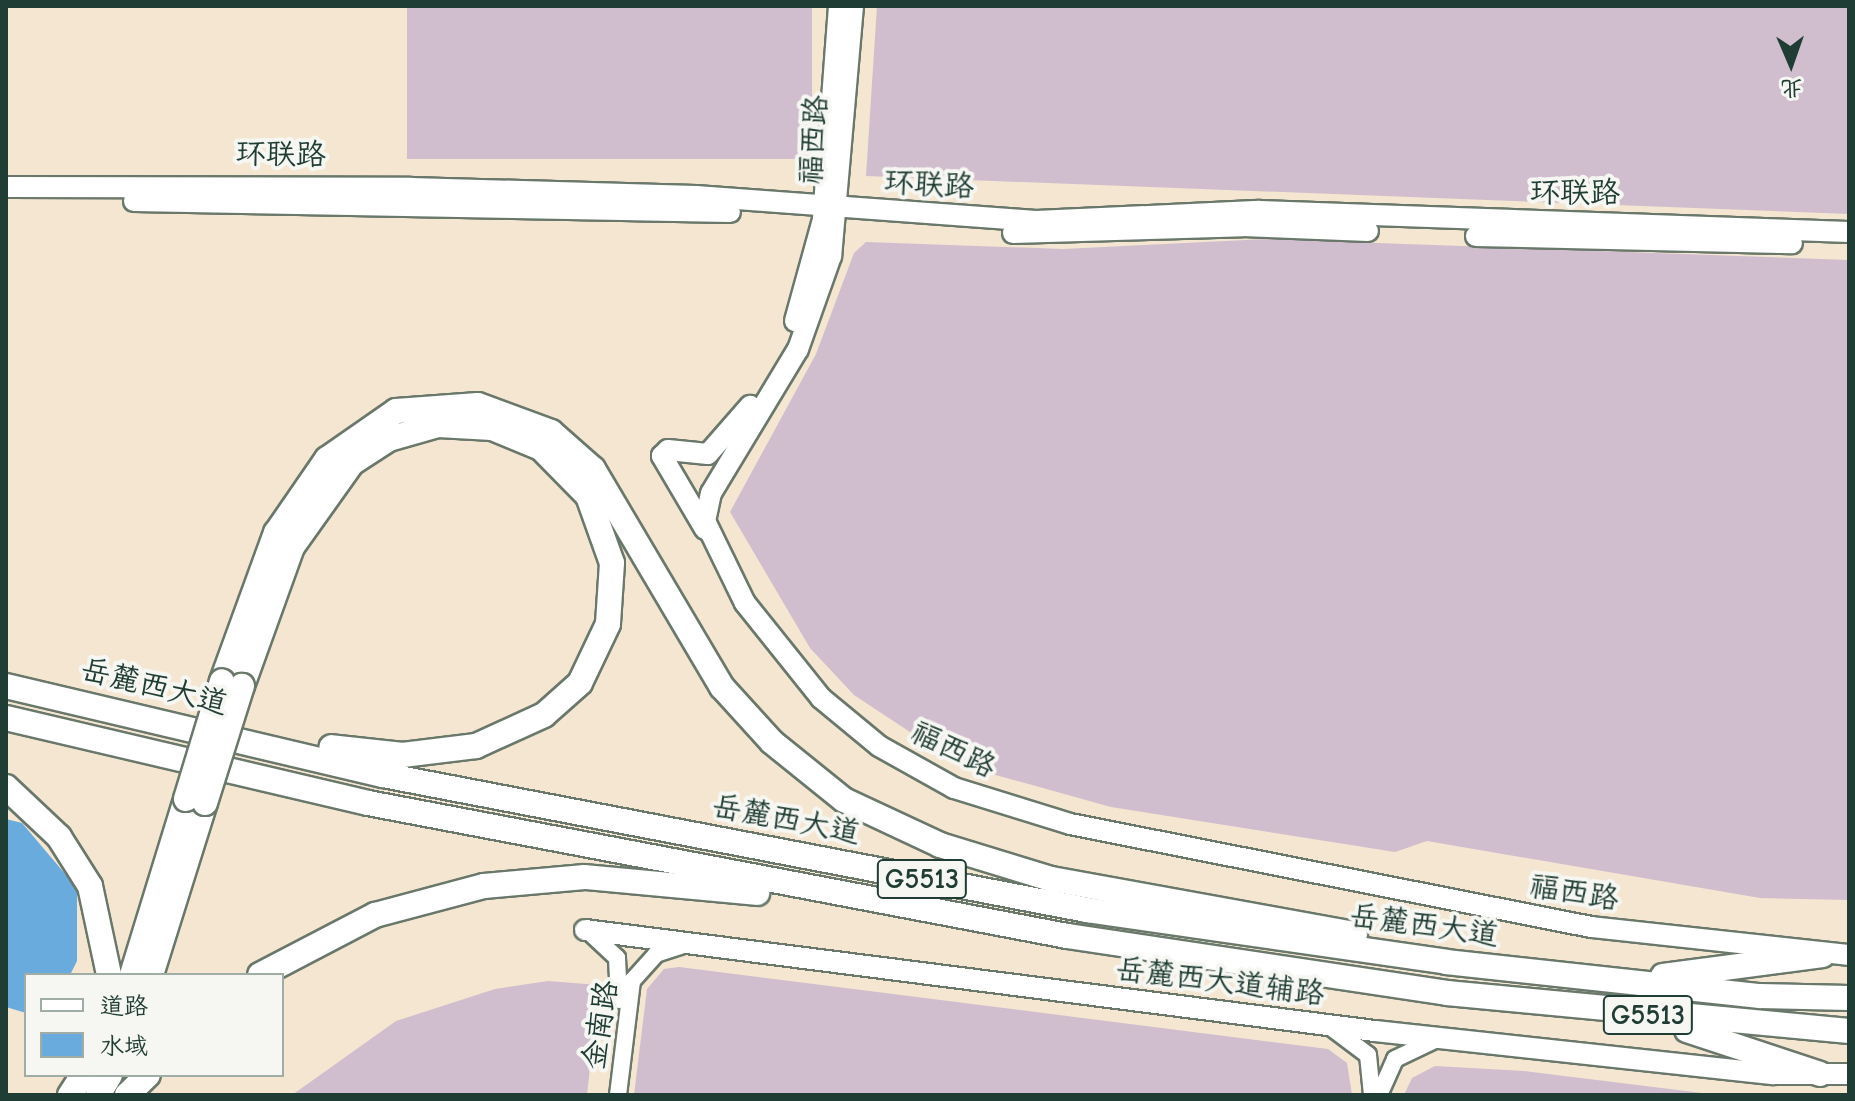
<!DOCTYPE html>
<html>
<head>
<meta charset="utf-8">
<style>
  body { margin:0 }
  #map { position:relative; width:1855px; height:1101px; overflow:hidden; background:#f4e6d1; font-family:"Comic Neue","LXGW WenKai TC",sans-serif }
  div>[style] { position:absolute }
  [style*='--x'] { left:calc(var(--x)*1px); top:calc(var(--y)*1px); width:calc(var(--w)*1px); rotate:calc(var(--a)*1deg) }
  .industrial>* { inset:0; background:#d0bdce; transform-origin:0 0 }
  .water>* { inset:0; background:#69abdd }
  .roads { filter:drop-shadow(2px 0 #6a786b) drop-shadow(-2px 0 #6a786b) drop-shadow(0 2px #6a786b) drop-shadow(0 -2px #6a786b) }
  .minor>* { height:16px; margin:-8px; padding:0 8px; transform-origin:8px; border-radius:8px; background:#fff }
  .major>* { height:20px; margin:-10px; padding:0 10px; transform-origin:10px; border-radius:10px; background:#fff }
  .highway>* { height:24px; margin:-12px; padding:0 12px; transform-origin:12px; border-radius:12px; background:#fff }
  .bridges { filter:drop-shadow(2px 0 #6a786b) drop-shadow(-2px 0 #6a786b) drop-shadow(0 2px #6a786b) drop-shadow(0 -2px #6a786b) }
  .highway-bridge>* { height:24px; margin:-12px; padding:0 12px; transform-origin:12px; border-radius:12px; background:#fff }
  span { translate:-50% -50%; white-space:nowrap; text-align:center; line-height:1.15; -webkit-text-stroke:8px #f6f6f2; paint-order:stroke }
  .shield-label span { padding:2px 6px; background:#f6f6f2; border:2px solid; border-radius:6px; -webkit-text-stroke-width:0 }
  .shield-label { font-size:28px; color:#1f3d34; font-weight:700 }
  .street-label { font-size:30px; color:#1f3d34 }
  .frame { position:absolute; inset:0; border:8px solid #1f3d34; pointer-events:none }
  .legend { position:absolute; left:24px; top:973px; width:260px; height:104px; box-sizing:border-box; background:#f6f6f2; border:2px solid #a0aca6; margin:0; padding:10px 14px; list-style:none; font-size:24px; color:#1f3d34 }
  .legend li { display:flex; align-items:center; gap:16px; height:40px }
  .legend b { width:40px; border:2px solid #a0aca6 }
  .north { position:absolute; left:1751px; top:24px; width:80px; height:80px; -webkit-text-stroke:6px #f6f6f2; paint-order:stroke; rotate:178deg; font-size:22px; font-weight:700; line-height:32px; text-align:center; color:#1f3d34 }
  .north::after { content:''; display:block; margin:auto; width:28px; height:36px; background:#1f3d34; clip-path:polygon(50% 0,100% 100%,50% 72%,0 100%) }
</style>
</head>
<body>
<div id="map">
  <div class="industrial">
    <div style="left:407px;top:6px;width:405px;height:153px"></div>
    <div style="clip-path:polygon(877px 6px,1849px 6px,1849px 214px,866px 176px)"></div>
    <div style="clip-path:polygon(1266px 239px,1849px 260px,1849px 900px,1760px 898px,1427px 841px,1395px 852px,1111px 807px,960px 765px,854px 695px,810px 648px,730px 512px,816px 354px,854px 253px,866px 242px,1063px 249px)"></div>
    <div style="clip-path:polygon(679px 967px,1328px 1049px,1347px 1063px,1352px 1095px,634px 1095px,647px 989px,664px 969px)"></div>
    <div style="clip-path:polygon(548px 981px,599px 985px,587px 1095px,292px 1095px,396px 1021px,495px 989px)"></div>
    <div style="clip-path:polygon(1435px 1066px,1524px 1071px,1718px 1095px,1404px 1095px,1412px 1078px)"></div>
  </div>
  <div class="water">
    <div style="clip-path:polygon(6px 819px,22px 823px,77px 888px,77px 961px,70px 975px,26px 975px,26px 1013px,6px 1007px)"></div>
  </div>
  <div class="roads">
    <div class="minor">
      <div style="--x:587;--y:930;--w:41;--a:43"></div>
      <div style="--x:617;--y:958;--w:42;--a:87.3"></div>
      <div style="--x:1332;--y:1028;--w:45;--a:36.9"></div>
      <div style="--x:1368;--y:1055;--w:40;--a:84.3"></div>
      <div style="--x:1380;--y:1093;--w:37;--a:-66"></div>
      <div style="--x:1395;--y:1059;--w:44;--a:-25.4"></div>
      <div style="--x:618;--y:1095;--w:115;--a:-83"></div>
      <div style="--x:632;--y:981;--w:36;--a:-48"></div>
      <div style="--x:656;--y:954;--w:26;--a:-18"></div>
    </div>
    <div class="major">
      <div style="--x:853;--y:6;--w:251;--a:95"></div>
      <div style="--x:831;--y:256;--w:99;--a:109.5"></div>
      <div style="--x:798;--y:349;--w:168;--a:121.1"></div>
      <div style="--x:711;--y:493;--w:29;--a:102"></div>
      <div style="--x:705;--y:521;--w:91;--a:64"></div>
      <div style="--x:745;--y:603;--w:122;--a:51.3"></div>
      <div style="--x:821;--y:698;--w:75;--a:39.6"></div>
      <div style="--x:879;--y:746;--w:86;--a:29.2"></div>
      <div style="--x:954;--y:788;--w:121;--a:17.2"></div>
      <div style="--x:1070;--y:824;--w:531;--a:11.18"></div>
      <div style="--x:1591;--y:927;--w:260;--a:6.2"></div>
      <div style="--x:6;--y:187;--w:405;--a:0.1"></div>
      <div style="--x:411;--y:188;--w:285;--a:1.6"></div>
      <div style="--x:696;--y:196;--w:341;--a:4.2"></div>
      <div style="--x:1036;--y:221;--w:224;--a:-2.6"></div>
      <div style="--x:1260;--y:211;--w:589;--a:2.04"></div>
      <div style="--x:134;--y:201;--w:596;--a:1.06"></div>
      <div style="--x:1013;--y:233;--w:230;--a:-1.7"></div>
      <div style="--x:1243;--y:226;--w:125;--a:2.3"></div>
      <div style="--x:1476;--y:236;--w:316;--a:1.3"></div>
      <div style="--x:795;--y:321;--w:106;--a:-74.6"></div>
      <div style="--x:823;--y:219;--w:214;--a:-85.7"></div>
      <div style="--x:705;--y:529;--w:85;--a:-120.5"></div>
      <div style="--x:662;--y:456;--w:8;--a:-45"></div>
      <div style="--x:668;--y:450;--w:40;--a:5.7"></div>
      <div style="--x:708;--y:454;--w:64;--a:-48.8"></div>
      <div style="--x:585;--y:930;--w:796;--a:7.29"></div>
      <div style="--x:1375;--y:1031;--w:401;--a:6.2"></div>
      <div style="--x:1774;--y:1074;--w:75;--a:0"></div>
    </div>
    <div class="highway">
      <div style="--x:222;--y:681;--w:158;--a:-70"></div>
      <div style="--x:276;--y:533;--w:90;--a:-55.4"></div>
      <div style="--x:327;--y:459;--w:84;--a:-34.8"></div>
      <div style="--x:396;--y:411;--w:82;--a:-4.2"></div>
      <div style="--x:478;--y:405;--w:78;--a:20.3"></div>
      <div style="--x:551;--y:432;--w:56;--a:41.4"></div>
      <div style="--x:593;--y:469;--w:253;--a:59.4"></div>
      <div style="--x:722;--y:687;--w:74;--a:47.7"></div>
      <div style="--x:772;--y:742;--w:92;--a:38.9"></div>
      <div style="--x:844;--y:800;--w:106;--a:25.1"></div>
      <div style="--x:940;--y:845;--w:116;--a:17"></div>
      <div style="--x:1051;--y:879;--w:309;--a:10.3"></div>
      <div style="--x:6;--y:686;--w:387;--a:13.3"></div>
      <div style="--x:383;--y:775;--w:717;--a:10.86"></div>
      <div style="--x:1087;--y:910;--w:363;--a:8.2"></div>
      <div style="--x:1446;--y:962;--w:316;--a:6.2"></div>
      <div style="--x:1760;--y:996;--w:89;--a:1.3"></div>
      <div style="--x:242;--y:686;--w:148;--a:-70.2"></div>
      <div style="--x:292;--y:547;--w:103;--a:-54.5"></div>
      <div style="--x:352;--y:463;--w:44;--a:-33"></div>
      <div style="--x:389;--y:439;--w:51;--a:-15.9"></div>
      <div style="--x:438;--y:425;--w:54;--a:3.2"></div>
      <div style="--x:492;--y:428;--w:53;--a:22.2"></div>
      <div style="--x:541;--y:448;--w:67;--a:45.6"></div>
      <div style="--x:588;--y:496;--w:71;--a:70.3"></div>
      <div style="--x:612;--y:563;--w:61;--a:93.8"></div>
      <div style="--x:608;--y:624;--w:65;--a:115.4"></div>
      <div style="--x:580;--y:683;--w:48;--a:138.4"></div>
      <div style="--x:544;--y:715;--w:75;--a:155.5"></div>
      <div style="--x:476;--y:746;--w:74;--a:173"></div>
      <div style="--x:403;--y:755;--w:72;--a:-173.7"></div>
      <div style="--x:6;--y:718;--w:372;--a:13.2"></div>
      <div style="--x:368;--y:803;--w:712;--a:10.77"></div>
      <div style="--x:1067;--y:936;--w:384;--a:8.5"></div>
      <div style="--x:1447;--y:993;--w:404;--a:5.4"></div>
      <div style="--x:6;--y:787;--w:73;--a:43.3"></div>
      <div style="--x:59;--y:837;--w:58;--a:57.7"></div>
      <div style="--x:90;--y:886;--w:91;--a:77.9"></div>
      <div style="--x:132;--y:975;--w:184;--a:-72.9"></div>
      <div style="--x:151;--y:975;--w:180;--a:-72.6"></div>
      <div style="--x:260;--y:975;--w:130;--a:-27.6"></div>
      <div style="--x:375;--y:915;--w:113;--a:-14.9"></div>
      <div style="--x:484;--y:886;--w:101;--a:-5.1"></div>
      <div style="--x:585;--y:877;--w:173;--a:5.3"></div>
      <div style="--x:1663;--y:976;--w:161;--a:-7.5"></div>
      <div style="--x:1687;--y:1030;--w:140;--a:18.3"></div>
      <div style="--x:70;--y:1095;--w:24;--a:-57"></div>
      <div style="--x:98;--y:1095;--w:23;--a:-59"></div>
      <div style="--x:127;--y:1095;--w:29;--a:-44"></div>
    </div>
  </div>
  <div class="bridges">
    <div class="highway-bridge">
      <div style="--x:186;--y:799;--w:123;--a:-73"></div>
      <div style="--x:205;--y:803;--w:123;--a:-72.5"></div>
    </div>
  </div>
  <div class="shield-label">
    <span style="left:922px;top:879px">G5513</span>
    <span style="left:1648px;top:1015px">G5513</span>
  </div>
  <div class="street-label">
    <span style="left:814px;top:140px;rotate:-86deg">福西路</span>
    <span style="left:281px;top:155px;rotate:1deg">环联路</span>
    <span style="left:929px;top:185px;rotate:3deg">环联路</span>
    <span style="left:1575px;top:193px">环联路</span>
    <span style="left:154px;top:687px;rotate:14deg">岳麓西大道</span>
    <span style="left:953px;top:750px;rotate:26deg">福西路</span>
    <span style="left:786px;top:820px;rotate:11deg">岳麓西大道</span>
    <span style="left:1574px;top:893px;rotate:9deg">福西路</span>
    <span style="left:1424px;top:926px;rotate:8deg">岳麓西大道</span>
    <span style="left:1220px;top:982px;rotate:7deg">岳麓西大道辅路</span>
    <span style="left:601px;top:1025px;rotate:-81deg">金南路</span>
  </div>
  <div class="frame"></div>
  <ul class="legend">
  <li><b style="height:10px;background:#fff"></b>道路</li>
  <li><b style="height:22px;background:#69abdd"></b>水域</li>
  </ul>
  <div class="north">北</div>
</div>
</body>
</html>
